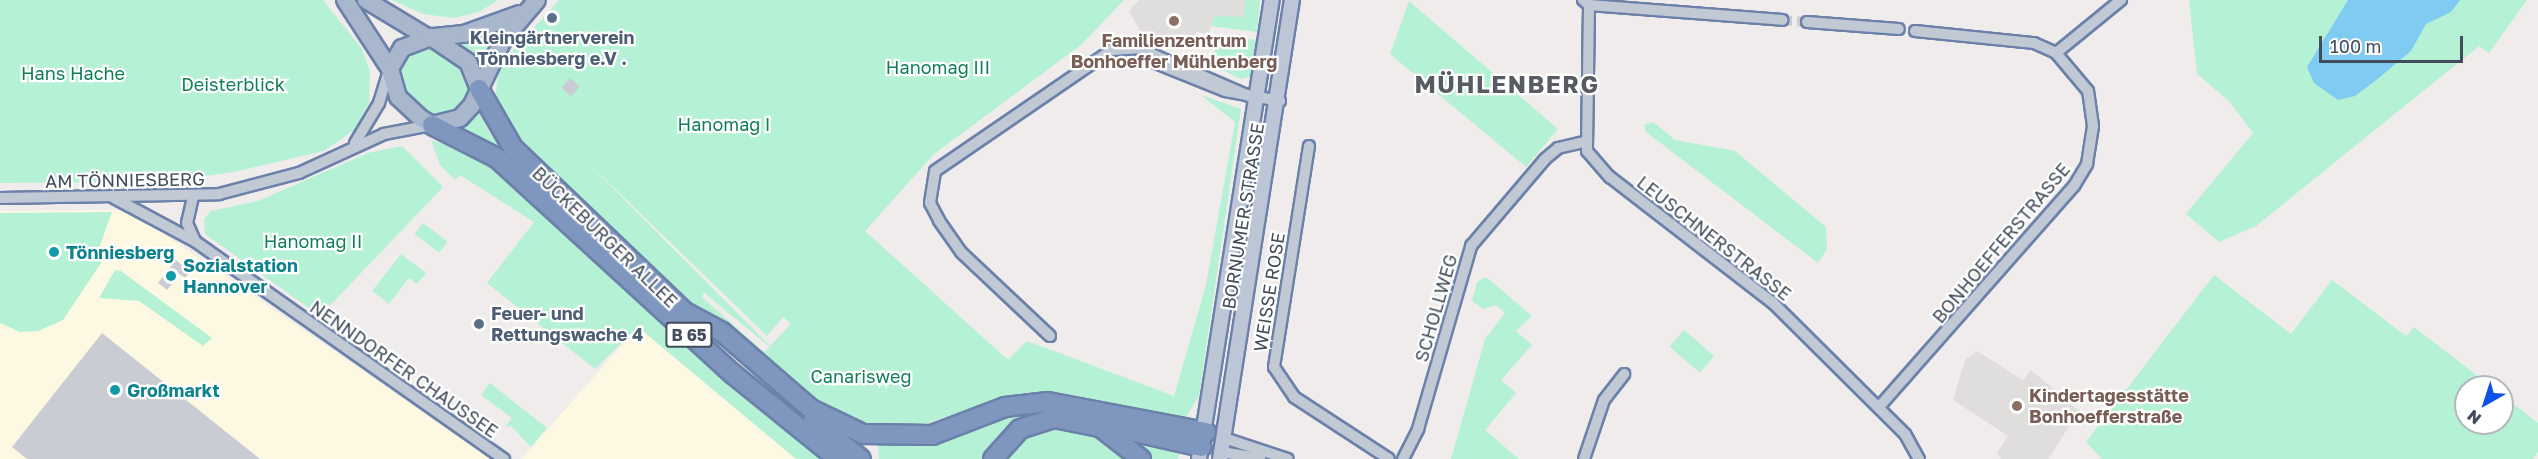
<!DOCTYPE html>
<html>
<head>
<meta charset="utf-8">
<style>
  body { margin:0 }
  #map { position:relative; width:2538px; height:459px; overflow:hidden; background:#efeceb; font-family:"Golos Text",sans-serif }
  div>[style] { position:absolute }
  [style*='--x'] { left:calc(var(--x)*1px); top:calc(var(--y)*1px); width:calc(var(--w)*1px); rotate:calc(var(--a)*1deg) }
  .commercial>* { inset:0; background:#fdf8e2 }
  .education>* { inset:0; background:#e0dddd }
  .green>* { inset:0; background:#b5f1d4; transform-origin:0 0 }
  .water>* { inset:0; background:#7fcbf1 }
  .building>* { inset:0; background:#caccd4; transform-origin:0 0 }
  .street-tunnel>* { height:10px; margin-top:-5px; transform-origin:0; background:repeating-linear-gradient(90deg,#cdccce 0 10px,transparent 0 15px) }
  .roads { filter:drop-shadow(2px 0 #6b81aa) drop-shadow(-2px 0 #6b81aa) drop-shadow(0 2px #6b81aa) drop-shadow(0 -2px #6b81aa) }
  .street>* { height:10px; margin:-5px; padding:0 5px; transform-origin:5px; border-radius:5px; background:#c1c9d5 }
  .secondary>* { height:14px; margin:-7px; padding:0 7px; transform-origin:7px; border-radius:7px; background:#bcc6d7 }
  .primary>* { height:16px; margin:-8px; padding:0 8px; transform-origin:8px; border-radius:8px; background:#a9b7cd }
  .highway>* { height:18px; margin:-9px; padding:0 9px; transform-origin:9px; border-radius:9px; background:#7f96bf }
  .dots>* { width:16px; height:16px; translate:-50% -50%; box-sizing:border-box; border:3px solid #fff; border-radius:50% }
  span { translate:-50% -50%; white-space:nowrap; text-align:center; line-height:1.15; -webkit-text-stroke:4.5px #fff; paint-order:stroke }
  .shield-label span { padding:2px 4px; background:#fff; border:2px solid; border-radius:4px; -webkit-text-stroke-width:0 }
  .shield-label { font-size:16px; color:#434c5a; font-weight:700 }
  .service-label { font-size:18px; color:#4e5e75; font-weight:700 }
  .left { translate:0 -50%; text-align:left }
  .education-label { font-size:18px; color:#785e54; font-weight:700 }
  .park-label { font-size:18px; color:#107f55 }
  .street-label { font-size:18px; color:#434c5a }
  .culture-label { font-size:18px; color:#0d838f; font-weight:700 }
  .district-label { font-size:24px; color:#585b61; font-weight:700; letter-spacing:1.5px }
  .north { position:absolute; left:2454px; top:375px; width:60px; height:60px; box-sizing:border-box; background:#fff; border:2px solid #b4b7bd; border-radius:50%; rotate:219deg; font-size:16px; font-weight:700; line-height:24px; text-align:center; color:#434c5a }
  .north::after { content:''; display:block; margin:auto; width:21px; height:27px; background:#0d51e7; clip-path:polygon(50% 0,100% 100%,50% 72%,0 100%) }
  .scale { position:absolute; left:2319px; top:36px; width:144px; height:27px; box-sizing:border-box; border:3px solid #434c5a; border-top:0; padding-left:8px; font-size:18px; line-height:21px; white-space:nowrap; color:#434c5a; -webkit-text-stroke:4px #fff; paint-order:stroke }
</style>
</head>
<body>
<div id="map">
  <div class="commercial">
    <div style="clip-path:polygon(129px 210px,491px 459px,0 459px,0 211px)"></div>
    <div style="clip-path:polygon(638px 327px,796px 459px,521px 459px)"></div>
  </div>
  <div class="education">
    <div style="clip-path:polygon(1139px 0,1245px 0,1244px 17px,1215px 16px,1208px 35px,1197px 31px,1193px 41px,1178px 35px,1175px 43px,1140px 31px,1129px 11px)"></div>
    <div style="clip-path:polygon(1977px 351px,2023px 380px,2031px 370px,2079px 411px,2048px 459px,2001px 459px,1997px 453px,2008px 436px,1953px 400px,1965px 360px)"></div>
  </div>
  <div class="green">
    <div style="clip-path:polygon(0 0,323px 0,362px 49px,370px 71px,369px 103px,354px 130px,324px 151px,234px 172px,164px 182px,0 183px)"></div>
    <div style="clip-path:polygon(392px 0,498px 0,479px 12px,454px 18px,423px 14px)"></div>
    <div style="clip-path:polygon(evenodd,559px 0,1124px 0,1081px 45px,934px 154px,865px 231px,1008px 360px,1027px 341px,1174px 396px,1206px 285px,1235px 122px,1201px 95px,1241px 109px,1199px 396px,1185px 418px,1050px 395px,1004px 397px,913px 428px,862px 425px,819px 408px,664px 286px,515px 141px,495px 98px,499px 66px,559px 0,578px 153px,767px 336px,783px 317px,791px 324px,770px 346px,578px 153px,559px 0,704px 292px,714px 301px,770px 347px,764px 352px,756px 345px,702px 297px,704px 292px)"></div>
    <div style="clip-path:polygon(1245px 0,1260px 0,1257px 32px,1211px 26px,1215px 16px,1244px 17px)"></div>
    <div style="clip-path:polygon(2189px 0,2527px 0,2489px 53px,2479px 46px,2256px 226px,2219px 242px,2186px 214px,2253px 133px,2229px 101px,2197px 74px)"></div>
    <div style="clip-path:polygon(1409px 1px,1558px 129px,1526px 167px,1390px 54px)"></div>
    <div style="clip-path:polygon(504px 26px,481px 66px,461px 43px)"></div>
    <div style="clip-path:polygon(1233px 37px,1257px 40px,1252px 76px,1241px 79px,1210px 64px,1217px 45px)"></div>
    <div style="clip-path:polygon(419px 48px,437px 49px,464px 73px,469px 92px,458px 110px,429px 115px,414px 106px,396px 78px,403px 57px)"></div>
    <div style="clip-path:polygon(480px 113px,488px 130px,513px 162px,460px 130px)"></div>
    <div style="clip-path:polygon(1653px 122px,1675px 140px,1735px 151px,1826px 227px,1827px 249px,1818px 263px,1646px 132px,1644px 125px)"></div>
    <div style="clip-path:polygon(431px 140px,483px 157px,687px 347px,822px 459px,796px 459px,638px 327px,595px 369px,487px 283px,534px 222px,460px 175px,455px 180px,440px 165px)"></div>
    <div style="clip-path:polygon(402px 146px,443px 187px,320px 316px,205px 234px,204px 219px,211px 211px,258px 201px,368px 153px)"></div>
    <div style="clip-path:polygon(112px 212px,98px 251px,101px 263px,63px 320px,38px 331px,20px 332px,0 323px,0 213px)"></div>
    <div style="left:423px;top:223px;width:31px;height:14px;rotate:37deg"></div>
    <div style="clip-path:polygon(401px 254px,426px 273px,417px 284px,409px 278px,389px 304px,372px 291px)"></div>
    <div style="clip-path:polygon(115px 270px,121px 271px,212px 338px,203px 346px,139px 301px,99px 298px)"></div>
    <div style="clip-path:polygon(2214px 275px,2291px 334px,2332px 280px,2406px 336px,2414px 327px,2492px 387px,2466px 387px,2466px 423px,2502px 423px,2502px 395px,2538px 423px,2538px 452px,2533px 459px,2102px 459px,2086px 442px)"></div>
    <div style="clip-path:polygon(1486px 277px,1532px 316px,1516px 331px,1532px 345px,1501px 380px,1516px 393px,1485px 430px,1519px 459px,1451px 459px,1485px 339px,1505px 313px,1496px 305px,1483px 309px,1472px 301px,1477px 282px)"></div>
    <div style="left:1684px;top:330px;width:40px;height:22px;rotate:41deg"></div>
    <div style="clip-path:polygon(490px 383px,547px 428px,531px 447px,511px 426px,505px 427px,512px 418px,481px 395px)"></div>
    <div style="clip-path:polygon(1023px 408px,1067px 412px,987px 459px,879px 459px,878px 443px,926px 444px)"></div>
    <div style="clip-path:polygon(1047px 426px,1090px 430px,1131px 459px,1000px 459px,1015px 441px)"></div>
    <div style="clip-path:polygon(1124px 435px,1181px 448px,1178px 459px,1149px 459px)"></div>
  </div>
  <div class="water">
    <div style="clip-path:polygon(2348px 0,2460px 0,2451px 12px,2426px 24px,2411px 51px,2380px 77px,2355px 96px,2338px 100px,2314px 83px,2307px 67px)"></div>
  </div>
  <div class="building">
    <div style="left:570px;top:78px;width:13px;height:13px;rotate:42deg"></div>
    <div style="clip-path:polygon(176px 260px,190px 272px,185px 278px,180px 274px,167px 290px,158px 283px)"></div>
    <div style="clip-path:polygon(102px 333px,260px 459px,27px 459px,12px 447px)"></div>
  </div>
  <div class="street-tunnel">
    <div style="--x:1782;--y:20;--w:25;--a:5"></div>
  </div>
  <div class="roads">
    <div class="street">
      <div style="--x:1583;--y:0;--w:8;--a:40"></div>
      <div style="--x:1589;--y:5;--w:194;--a:4.4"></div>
      <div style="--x:1589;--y:5;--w:146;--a:90.8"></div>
      <div style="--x:1587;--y:151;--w:35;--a:49"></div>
      <div style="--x:1610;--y:177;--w:205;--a:37.7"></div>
      <div style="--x:1772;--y:302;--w:187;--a:44.8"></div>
      <div style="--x:1905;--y:434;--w:29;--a:61"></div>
      <div style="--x:1807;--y:22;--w:92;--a:4.4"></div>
      <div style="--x:1915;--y:31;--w:120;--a:5.8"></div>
      <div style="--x:2034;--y:43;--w:24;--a:24"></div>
      <div style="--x:2056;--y:53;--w:84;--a:-39.2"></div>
      <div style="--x:1141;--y:57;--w:91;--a:22"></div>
      <div style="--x:1225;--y:91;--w:56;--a:10.3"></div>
      <div style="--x:355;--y:143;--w:47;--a:-59"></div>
      <div style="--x:379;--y:103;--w:34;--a:-73"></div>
      <div style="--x:1309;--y:146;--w:224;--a:99"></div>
      <div style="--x:1274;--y:367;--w:36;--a:56"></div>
      <div style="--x:1294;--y:397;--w:113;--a:33.1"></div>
      <div style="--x:193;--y:197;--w:27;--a:103"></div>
      <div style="--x:187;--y:223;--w:17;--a:66"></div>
      <div style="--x:0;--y:198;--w:219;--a:-1"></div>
      <div style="--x:219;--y:194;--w:83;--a:-14.7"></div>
      <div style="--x:299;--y:173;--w:94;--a:-24.6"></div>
      <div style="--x:384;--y:134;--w:48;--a:-10.8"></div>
      <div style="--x:114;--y:198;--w:93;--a:28.2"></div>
      <div style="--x:196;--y:242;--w:377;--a:35.2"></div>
      <div style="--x:1050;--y:336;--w:122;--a:-136.7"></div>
      <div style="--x:961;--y:252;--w:39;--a:-125"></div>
      <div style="--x:939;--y:220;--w:19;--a:-118"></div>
      <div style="--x:930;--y:203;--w:32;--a:-81"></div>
      <div style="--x:935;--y:171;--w:214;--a:-34.4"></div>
      <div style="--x:1112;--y:50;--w:26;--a:-4"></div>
      <div style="--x:1138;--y:48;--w:123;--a:23.4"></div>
      <div style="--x:1879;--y:407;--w:295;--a:-48.6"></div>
      <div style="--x:2074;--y:186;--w:26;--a:-59"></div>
      <div style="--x:2087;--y:164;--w:38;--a:-81"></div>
      <div style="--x:2093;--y:126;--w:35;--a:-98"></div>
      <div style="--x:2088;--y:91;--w:50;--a:-130.1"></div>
      <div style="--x:1224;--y:438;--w:67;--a:18.2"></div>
      <div style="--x:1222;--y:452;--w:39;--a:10"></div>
      <div style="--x:1403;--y:459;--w:34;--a:-63"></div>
      <div style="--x:1418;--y:429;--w:191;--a:-73.8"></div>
      <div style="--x:1471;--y:246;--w:114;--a:-49.6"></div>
      <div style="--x:1545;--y:159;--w:17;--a:-40"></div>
      <div style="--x:1558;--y:148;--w:27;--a:-13"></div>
      <div style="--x:1584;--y:459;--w:62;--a:-71.3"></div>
      <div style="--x:1604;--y:400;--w:33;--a:-52"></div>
    </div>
    <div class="secondary">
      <div style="--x:1199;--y:459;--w:465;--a:-81"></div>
      <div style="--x:1220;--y:459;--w:465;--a:-81.1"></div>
    </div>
    <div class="primary">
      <div style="--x:345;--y:0;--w:82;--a:56.9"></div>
      <div style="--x:366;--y:0;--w:71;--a:31.2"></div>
      <div style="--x:434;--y:37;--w:30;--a:-6"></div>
      <div style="--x:464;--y:34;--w:59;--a:-19.7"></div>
      <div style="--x:479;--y:89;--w:29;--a:-112"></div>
      <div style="--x:468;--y:62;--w:45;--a:-146"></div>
      <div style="--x:431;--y:37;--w:31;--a:159"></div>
      <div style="--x:402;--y:48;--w:24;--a:120"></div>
      <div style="--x:390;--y:69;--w:29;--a:74"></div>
      <div style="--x:398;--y:97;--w:33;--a:43"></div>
      <div style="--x:422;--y:119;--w:12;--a:31"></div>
      <div style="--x:432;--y:125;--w:29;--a:-14"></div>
      <div style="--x:460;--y:118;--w:18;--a:-47"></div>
      <div style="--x:472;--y:105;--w:72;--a:-64.5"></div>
      <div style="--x:503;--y:40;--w:52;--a:-49.6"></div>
    </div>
    <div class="highway">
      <div style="--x:479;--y:89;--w:68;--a:60"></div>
      <div style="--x:513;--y:148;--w:243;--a:43.7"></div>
      <div style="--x:432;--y:125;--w:73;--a:26.9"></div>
      <div style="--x:497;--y:158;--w:320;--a:42.5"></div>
      <div style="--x:733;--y:374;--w:135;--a:39"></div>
      <div style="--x:681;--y:310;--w:47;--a:28.2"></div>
      <div style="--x:722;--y:332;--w:118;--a:40.9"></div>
      <div style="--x:811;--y:409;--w:58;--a:25.7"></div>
      <div style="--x:863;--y:434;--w:69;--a:0.8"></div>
      <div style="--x:932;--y:435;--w:78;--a:-21"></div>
      <div style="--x:1005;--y:407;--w:43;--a:-6.6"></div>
      <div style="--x:1048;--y:402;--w:161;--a:10.8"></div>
      <div style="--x:813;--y:421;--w:61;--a:38.4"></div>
      <div style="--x:1104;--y:425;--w:100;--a:12.7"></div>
      <div style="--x:993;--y:459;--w:40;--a:-48"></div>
      <div style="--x:1020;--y:429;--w:36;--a:-18"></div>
      <div style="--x:1054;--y:418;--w:47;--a:11.1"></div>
      <div style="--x:1100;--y:427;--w:52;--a:38"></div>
    </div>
  </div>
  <div class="dots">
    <div style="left:552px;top:18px;background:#5c6f8a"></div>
    <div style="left:1174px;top:21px;background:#8d6e63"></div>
    <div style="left:54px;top:252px;background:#0f9aa8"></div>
    <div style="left:171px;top:276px;background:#0f9aa8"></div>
    <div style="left:479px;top:324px;background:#5c6f8a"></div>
    <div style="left:115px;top:390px;background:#0f9aa8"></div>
    <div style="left:2017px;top:406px;background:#8d6e63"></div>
  </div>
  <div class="shield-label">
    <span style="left:689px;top:335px">B 65</span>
  </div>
  <div class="service-label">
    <span style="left:552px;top:48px">Kleingärtnerverein<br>Tönniesberg e.V .</span>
    <span class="left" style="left:491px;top:324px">Feuer- und<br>Rettungswache 4</span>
  </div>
  <div class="education-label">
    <span style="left:1174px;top:51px">Familienzentrum<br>Bonhoeffer Mühlenberg</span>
    <span class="left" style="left:2029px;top:406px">Kindertagesstätte<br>Bonhoefferstraße</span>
  </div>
  <div class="park-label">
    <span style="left:938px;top:67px">Hanomag III</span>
    <span style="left:73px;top:73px">Hans Hache</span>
    <span style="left:233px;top:84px">Deisterblick</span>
    <span style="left:724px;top:124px">Hanomag I</span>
    <span style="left:313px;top:241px">Hanomag II</span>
    <span style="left:861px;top:376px">Canarisweg</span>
  </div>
  <div class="street-label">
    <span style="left:125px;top:180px;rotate:-1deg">AM TÖNNIESBERG</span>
    <span style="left:1243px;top:216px;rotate:-81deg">BORNUMER STRASSE</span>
    <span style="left:605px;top:237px;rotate:44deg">BÜCKEBURGER ALLEE</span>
    <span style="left:1714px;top:238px;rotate:38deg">LEUSCHNERSTRASSE</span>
    <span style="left:2001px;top:243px;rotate:-50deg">BONHOEFFERSTRASSE</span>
    <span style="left:1269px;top:292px;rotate:-81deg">WEISSE ROSE</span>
    <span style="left:1436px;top:308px;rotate:-74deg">SCHOLLWEG</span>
    <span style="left:404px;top:369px;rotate:35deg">NENNDORFER CHAUSSEE</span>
  </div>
  <div class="culture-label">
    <span class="left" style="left:66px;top:252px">Tönniesberg</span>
    <span class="left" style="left:183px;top:276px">Sozialstation<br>Hannover</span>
    <span class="left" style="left:127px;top:390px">Großmarkt</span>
  </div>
  <div class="district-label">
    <span style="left:1507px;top:84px">MÜHLENBERG</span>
  </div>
  <div class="north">N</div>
  <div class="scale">100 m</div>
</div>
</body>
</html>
